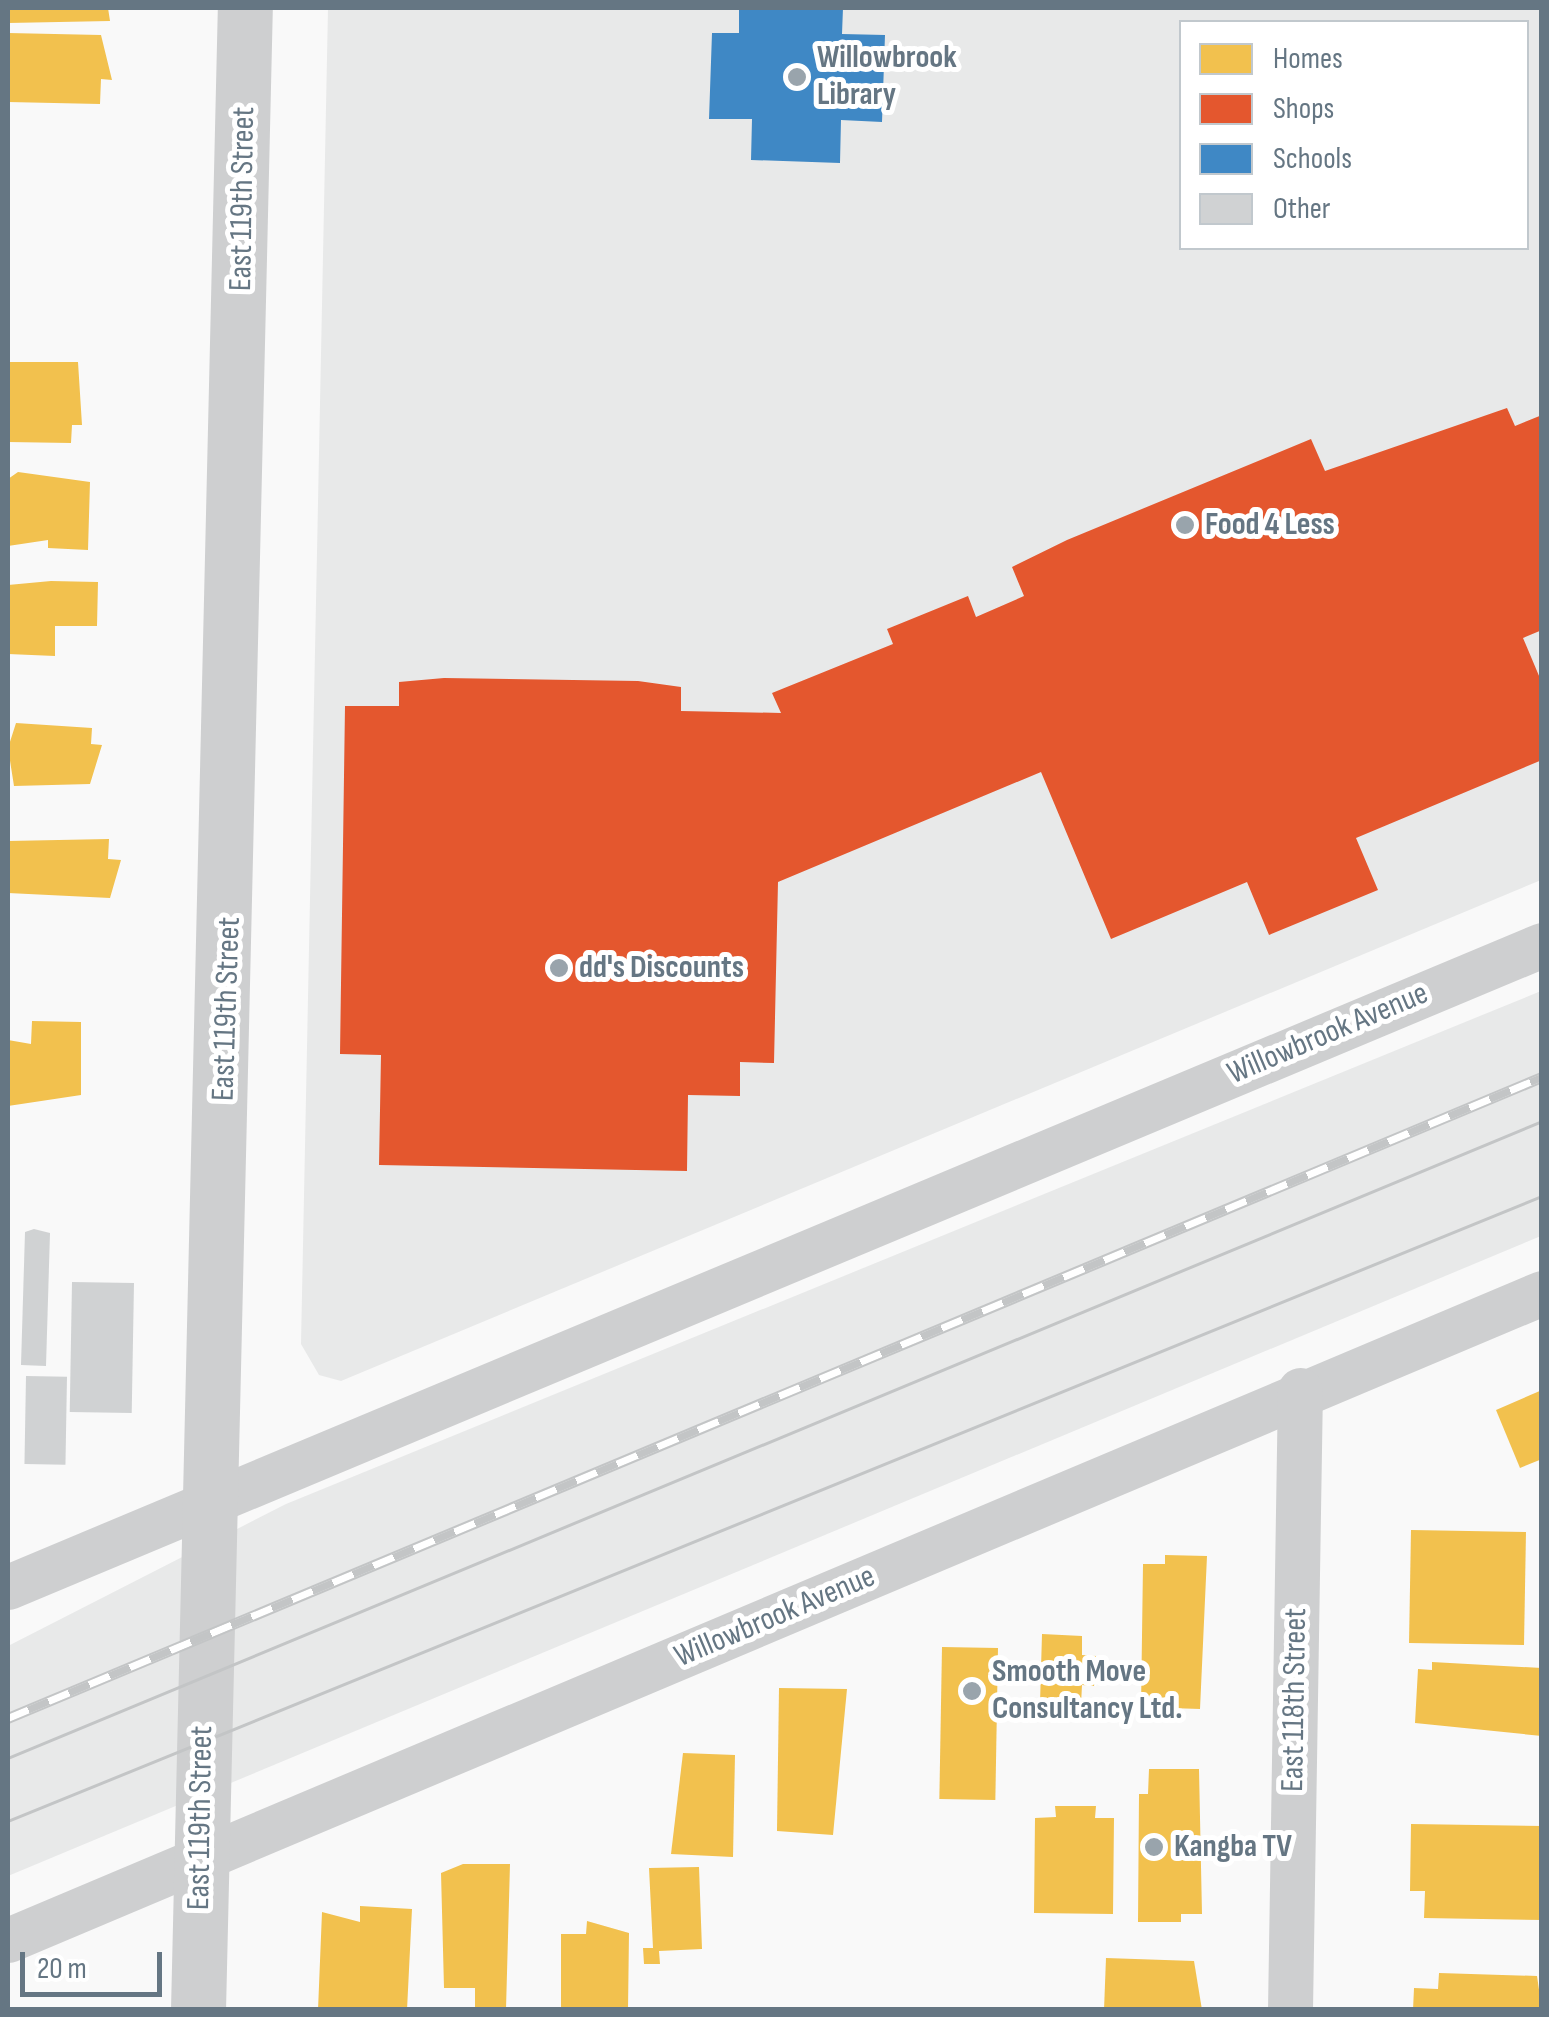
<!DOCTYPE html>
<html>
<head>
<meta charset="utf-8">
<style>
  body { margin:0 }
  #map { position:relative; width:1549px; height:2017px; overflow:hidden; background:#f9f9f9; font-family:"Sofia Sans Condensed",sans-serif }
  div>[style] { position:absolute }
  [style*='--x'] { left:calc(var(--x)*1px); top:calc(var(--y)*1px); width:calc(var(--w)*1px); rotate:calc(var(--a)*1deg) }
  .built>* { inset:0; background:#e8e9e9 }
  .homes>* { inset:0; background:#f2c14e; transform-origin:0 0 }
  .shops>* { inset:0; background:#e4572e }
  .schools>* { inset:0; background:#3f88c5 }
  .building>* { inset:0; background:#d0d2d3; transform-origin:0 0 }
  .minor>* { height:45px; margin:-22.5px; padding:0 22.5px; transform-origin:22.5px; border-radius:22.5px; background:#cecfd0 }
  .tertiary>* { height:55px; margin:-27.5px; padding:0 27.5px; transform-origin:27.5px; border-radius:27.5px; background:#cecfd0 }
  .tram>* { height:2.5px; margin:-1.25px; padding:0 1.25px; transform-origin:1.25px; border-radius:1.25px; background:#c3c5c6 }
  .rail>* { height:11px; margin-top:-5.5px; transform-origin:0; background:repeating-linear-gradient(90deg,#fff 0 22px,#c3c5c6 0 44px); box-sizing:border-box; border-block:2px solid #c3c5c6 }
  .dots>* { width:28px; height:28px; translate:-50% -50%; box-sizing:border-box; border:5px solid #fff; border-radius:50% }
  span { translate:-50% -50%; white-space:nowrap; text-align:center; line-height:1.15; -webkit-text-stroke:10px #fff; paint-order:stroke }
  .poi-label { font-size:32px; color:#657683; font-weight:700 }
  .left { translate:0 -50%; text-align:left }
  .street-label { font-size:32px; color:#657683 }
  .frame { position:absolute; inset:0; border:10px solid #657683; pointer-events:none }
  .legend { position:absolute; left:1179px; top:20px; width:350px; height:230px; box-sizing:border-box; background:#fff; border:2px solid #c1c8cd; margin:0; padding:12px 18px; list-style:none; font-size:30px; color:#657683 }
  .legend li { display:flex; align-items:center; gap:20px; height:50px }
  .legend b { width:50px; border:2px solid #c1c8cd }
  .scale { position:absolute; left:20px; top:1952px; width:142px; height:45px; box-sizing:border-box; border:5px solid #657683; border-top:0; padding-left:12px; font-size:30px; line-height:35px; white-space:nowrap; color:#657683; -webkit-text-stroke:8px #fff; paint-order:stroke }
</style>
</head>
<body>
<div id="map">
  <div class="built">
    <div style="clip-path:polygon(evenodd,328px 8px,1541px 8px,1541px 880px,341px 1381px,319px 1375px,301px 1344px,328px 8px,1182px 22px,1526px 22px,1526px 248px,1182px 248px,1182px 22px)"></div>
    <div style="clip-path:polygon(1541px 991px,1541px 1236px,8px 1876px,8px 1646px,286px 1504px)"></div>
  </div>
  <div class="homes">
    <div style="clip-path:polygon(8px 8px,108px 8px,110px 21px,8px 23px)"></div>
    <div style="clip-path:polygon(8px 33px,101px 35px,112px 80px,101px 79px,100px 104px,8px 102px)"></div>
    <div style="clip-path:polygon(8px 362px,78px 362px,82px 425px,72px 425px,71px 443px,8px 442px)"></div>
    <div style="clip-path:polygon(18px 472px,90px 482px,88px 550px,48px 548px,48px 540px,8px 546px,8px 479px)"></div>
    <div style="clip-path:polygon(51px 581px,98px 582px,97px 626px,55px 626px,55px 656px,8px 654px,8px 585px)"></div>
    <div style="clip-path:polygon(16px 723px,92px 728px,91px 744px,102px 745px,90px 784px,14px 786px,8px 748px)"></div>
    <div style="clip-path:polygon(109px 839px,108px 859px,121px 860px,110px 898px,8px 893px,8px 841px)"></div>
    <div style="clip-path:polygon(32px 1021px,81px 1022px,81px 1095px,8px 1106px,8px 1040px,31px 1044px)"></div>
    <div style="clip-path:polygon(1542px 1390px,1542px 1459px,1520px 1468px,1496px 1410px)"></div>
    <div style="left:1411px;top:1530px;width:115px;height:113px;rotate:1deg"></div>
    <div style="clip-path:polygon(1165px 1555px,1207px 1556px,1200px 1709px,1141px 1707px,1143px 1564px,1165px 1564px)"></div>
    <div style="clip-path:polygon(1042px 1634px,1082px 1636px,1082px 1655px,1096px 1656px,1094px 1686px,1082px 1685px,1081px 1705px,1040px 1703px)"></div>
    <div style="left:942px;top:1647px;width:56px;height:152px;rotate:1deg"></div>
    <div style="clip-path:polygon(1432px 1662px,1542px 1668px,1542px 1736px,1415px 1723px,1418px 1669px,1432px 1670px)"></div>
    <div style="clip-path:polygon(779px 1688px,847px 1689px,833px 1835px,777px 1831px)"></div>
    <div style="clip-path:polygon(683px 1753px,735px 1755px,733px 1857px,671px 1854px)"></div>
    <div style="clip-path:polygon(1149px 1769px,1199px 1769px,1202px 1914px,1181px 1914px,1181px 1922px,1138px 1922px,1139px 1794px,1148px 1794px)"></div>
    <div style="clip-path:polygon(1055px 1806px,1096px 1806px,1095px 1818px,1114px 1818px,1113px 1914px,1034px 1913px,1035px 1818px,1056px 1817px)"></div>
    <div style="clip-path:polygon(1411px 1824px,1542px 1826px,1542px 1920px,1424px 1918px,1425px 1891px,1410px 1891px)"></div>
    <div style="clip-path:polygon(463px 1864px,510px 1864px,506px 2009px,475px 2009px,475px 1988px,444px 1988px,441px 1873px)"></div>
    <div style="clip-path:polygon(699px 1867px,702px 1949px,659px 1951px,660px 1964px,644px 1964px,643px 1948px,653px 1948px,649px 1868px)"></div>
    <div style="clip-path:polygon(360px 1906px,412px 1909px,407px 2010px,318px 2010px,322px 1912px,360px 1922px)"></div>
    <div style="clip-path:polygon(587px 1921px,629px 1933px,628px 2010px,561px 2010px,561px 1934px,586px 1934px)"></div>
    <div style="clip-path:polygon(1106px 1958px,1194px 1961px,1202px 2010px,1104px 2010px)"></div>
    <div style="clip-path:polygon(1439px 1973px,1537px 1976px,1542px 2010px,1413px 2010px,1414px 1988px,1438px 1989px)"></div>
  </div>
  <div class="shops">
    <div style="clip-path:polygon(1507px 408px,1515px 426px,1542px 415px,1542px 630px,1523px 638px,1542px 683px,1542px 760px,1356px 838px,1378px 890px,1269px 935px,1247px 882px,1111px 939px,1041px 772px,778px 882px,774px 1063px,740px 1062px,740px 1096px,688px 1095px,687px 1171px,379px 1165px,381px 1055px,340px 1054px,345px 706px,399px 706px,399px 682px,444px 678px,638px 681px,681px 687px,681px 711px,781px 713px,772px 693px,893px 644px,887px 629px,968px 596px,976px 617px,1024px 596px,1012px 567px,1067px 540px,1311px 439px,1325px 471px)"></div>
  </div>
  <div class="schools">
    <div style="clip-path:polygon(739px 8px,843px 8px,842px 34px,885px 35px,882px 122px,841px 120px,840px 163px,751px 160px,752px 119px,709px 119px,712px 33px,739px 33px)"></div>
  </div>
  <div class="building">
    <div style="clip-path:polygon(34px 1229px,50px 1233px,46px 1366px,21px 1365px,25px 1232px)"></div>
    <div style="left:72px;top:1282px;width:62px;height:130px;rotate:1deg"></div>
    <div style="left:26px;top:1376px;width:41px;height:88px;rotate:1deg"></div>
  </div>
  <div class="minor">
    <div style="--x:8;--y:1587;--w:1663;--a:-22.71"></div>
    <div style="--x:8;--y:1940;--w:1665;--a:-22.87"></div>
    <div style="--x:1290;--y:2010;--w:620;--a:-89.08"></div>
  </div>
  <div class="tertiary">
    <div style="--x:198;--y:2010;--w:2003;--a:-88.66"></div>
  </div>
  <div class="tram">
    <div style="--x:8;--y:1758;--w:1661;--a:-22.55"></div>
    <div style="--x:8;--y:1821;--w:1656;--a:-22.17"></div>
  </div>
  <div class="rail">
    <div style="--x:8;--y:1718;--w:1663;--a:-22.68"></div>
  </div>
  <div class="dots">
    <div style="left:797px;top:77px;background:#99a4ac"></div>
    <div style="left:1185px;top:525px;background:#99a4ac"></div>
    <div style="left:559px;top:968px;background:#99a4ac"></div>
    <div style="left:972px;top:1691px;background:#99a4ac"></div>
    <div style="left:1154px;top:1847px;background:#99a4ac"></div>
  </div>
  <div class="poi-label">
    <span class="left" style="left:817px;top:77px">Willowbrook<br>Library</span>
    <span class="left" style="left:1205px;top:525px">Food 4 Less</span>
    <span class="left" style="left:579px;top:968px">dd's Discounts</span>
    <span class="left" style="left:992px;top:1691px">Smooth Move<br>Consultancy Ltd.</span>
    <span class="left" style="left:1174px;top:1847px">Kangba TV</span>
  </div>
  <div class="street-label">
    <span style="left:243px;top:199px;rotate:-89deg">East 119th Street</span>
    <span style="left:227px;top:1009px;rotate:-88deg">East 119th Street</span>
    <span style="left:1328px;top:1034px;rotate:-23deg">Willowbrook Avenue</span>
    <span style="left:775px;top:1617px;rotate:-23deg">Willowbrook Avenue</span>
    <span style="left:1295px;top:1700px;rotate:-89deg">East 118th Street</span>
    <span style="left:201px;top:1818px;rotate:-89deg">East 119th Street</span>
  </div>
  <div class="frame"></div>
  <ul class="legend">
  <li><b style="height:28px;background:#f2c14e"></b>Homes</li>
  <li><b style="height:28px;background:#e4572e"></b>Shops</li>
  <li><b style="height:28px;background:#3f88c5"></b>Schools</li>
  <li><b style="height:28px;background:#d0d2d3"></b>Other</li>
  </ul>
  <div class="scale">20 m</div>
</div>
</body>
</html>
